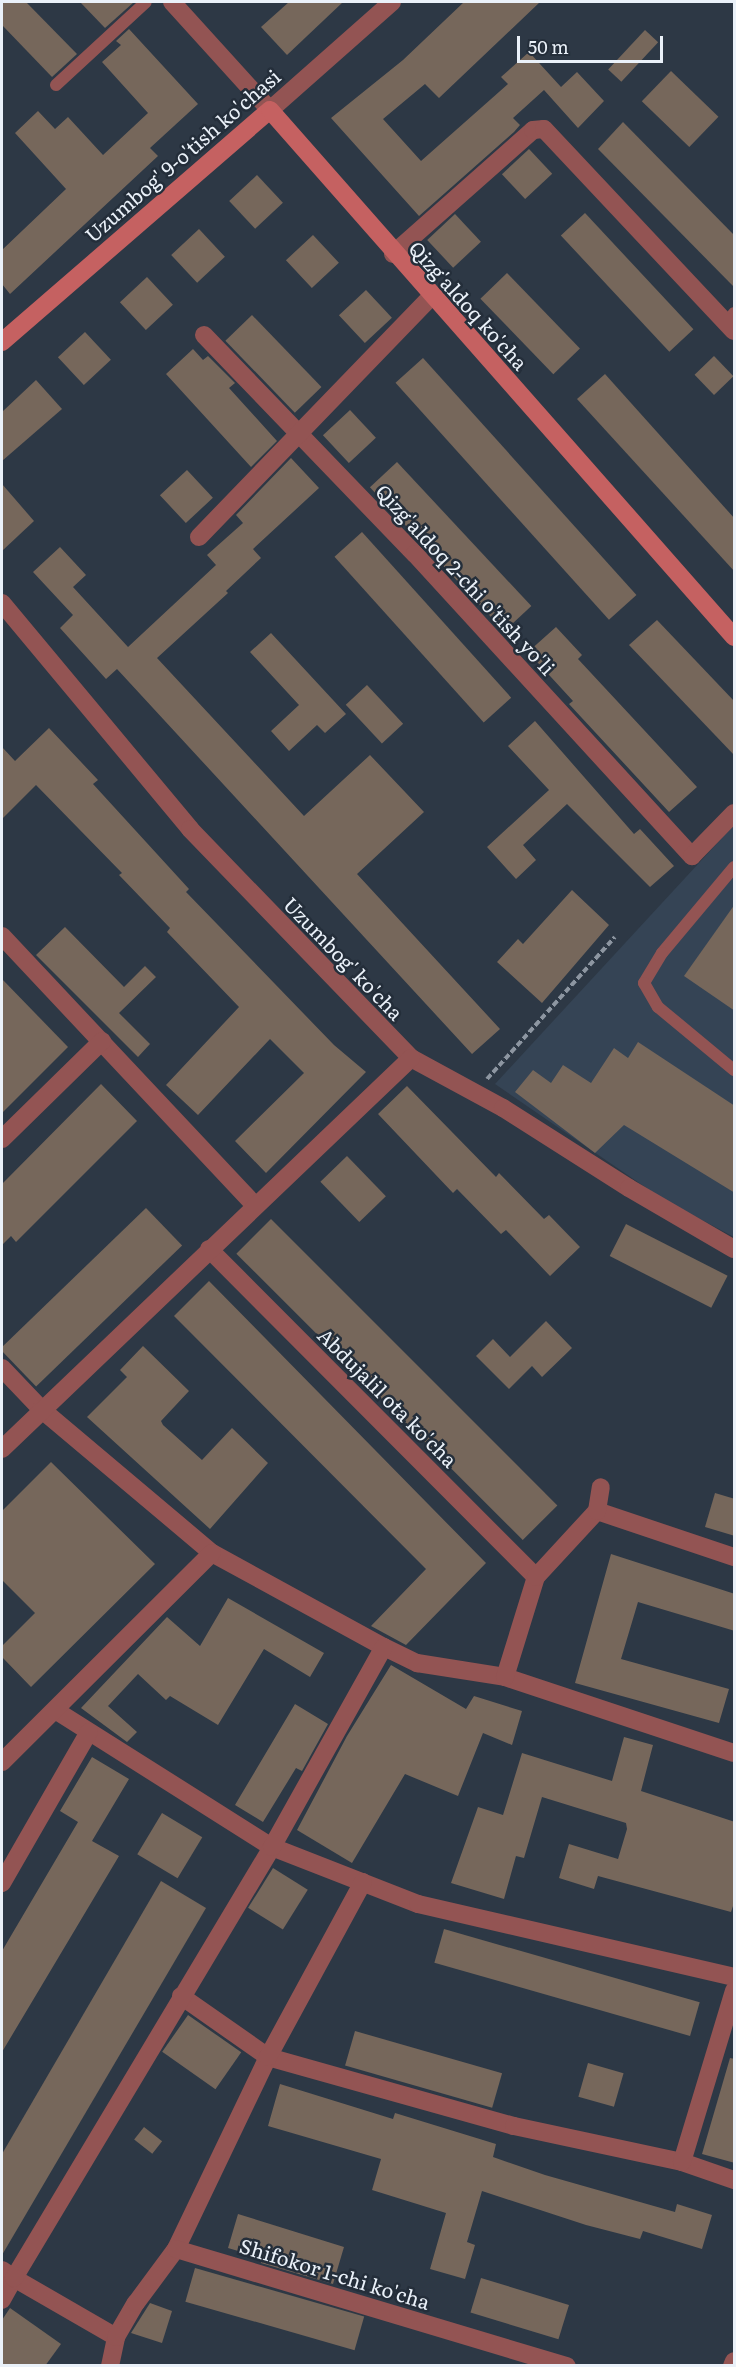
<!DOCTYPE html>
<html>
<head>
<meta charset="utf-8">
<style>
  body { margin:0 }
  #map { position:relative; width:736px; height:2367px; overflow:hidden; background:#2d3845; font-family:Literata,serif }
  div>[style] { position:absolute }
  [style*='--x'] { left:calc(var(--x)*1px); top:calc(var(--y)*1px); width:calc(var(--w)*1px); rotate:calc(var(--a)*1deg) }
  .built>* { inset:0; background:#354455 }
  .building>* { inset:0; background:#76675b; transform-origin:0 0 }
  .path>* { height:4px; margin-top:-2px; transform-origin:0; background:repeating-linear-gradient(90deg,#8d96a1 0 6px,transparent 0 9px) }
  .lane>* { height:12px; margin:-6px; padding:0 6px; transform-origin:6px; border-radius:6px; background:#935453 }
  .street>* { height:18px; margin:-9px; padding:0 9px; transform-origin:9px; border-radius:9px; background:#935453 }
  .secondary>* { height:18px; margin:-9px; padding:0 9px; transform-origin:9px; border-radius:9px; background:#c56161 }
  span { translate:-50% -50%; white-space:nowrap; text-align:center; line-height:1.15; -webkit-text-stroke:5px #242e3a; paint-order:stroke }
  .street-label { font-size:20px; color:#eaf1f9 }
  .frame { position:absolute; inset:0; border:3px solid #eaf1f9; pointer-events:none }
  .scale { position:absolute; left:517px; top:36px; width:146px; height:27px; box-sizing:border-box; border:3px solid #eaf1f9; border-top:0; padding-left:8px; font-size:18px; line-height:21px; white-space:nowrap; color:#eaf1f9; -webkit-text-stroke:4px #242e3a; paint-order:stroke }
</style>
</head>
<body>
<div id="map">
  <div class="built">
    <div style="clip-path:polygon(734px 825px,734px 1237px,664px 1200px,495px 1084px)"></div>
  </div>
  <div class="building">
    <div style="clip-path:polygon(2px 2px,26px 2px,77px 54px,52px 77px,2px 25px)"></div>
    <div style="clip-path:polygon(80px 2px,134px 2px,105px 28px)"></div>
    <div style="clip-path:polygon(289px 2px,343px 2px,287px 55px,261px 27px)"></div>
    <div style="clip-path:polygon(464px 2px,540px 2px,439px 98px,425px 84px,383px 119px,421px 161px,508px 84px,501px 77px,529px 52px,561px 87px,577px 72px,604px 101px,578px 128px,544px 90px,513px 118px,520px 125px,514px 132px,419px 216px,331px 118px,403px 60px)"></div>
    <div style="clip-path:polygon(129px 29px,198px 104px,150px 148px,158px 156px,10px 294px,2px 284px,2px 250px,66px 189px,15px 133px,38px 111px,55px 129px,68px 117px,103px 155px,148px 113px,102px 62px,121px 45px,116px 41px)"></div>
    <div style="left:645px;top:30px;width:18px;height:54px;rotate:43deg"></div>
    <div style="left:671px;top:71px;width:66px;height:42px;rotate:44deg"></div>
    <div style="clip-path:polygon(623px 122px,735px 236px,735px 288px,598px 149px)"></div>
    <div style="left:529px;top:149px;width:34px;height:37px;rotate:47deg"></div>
    <div style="left:257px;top:175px;width:38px;height:38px;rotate:47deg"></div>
    <div style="left:585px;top:213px;width:159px;height:33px;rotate:47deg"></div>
    <div style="left:455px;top:214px;width:38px;height:38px;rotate:47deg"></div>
    <div style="left:199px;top:229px;width:38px;height:38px;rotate:47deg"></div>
    <div style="left:313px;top:235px;width:38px;height:37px;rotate:47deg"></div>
    <div style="left:507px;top:273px;width:105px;height:37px;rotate:46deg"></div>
    <div style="left:147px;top:277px;width:38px;height:37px;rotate:47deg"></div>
    <div style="left:366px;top:290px;width:38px;height:37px;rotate:47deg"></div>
    <div style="left:252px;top:315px;width:100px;height:37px;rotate:46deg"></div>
    <div style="left:85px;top:332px;width:38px;height:37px;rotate:47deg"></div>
    <div style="clip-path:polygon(193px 349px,203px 360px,208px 356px,235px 383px,229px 388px,277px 441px,251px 467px,166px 374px)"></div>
    <div style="left:714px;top:356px;width:28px;height:27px;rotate:46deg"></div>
    <div style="left:423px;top:358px;width:319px;height:37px;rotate:48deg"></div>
    <div style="clip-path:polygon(605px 374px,735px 519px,735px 572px,577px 399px)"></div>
    <div style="clip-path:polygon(36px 380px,62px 409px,2px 461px,2px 412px)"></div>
    <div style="left:350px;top:410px;width:38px;height:37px;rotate:47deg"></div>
    <div style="clip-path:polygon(291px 458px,319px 488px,253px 549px,261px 558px,226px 591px,228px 593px,157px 658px,304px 816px,370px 755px,424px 812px,357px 874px,500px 1029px,472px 1054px,117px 669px,106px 679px,60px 628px,73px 615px,33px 572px,60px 547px,86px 575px,73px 587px,128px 647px,216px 565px,207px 555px,243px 523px,236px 515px)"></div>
    <div style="left:397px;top:462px;width:197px;height:37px;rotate:47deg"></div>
    <div style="left:187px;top:470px;width:38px;height:37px;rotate:47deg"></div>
    <div style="clip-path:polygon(2px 484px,34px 521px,2px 551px)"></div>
    <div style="left:362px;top:532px;width:223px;height:37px;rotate:48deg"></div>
    <div style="clip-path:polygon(657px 620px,735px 702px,735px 756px,629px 645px)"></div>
    <div style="clip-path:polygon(556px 627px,582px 655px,578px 659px,697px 787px,669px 812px,569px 704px,573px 701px,528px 652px)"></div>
    <div style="clip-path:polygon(271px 633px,346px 714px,325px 733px,317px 725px,289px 751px,271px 731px,299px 705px,250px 652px)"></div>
    <div style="left:367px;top:685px;width:53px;height:29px;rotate:47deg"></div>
    <div style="clip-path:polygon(535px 721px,634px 834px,640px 829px,674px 866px,650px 887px,567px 804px,523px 845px,536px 860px,516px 879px,487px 847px,549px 790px,508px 746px)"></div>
    <div style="clip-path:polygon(49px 728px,98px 780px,93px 784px,189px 889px,186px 892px,334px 1045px,366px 1072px,266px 1173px,235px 1141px,304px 1073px,270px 1039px,198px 1115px,166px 1085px,239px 1007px,167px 932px,170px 928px,119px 875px,122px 873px,36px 785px,2px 819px,2px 747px,15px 761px)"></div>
    <div style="clip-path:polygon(572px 890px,609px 925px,542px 1003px,497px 962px,518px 939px,523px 944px)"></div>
    <div style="clip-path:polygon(735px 904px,735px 1011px,684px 976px)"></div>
    <div style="clip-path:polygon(65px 927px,124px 987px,145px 966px,156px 977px,119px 1013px,150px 1044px,138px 1057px,36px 955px)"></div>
    <div style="clip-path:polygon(2px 979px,68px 1047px,2px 1113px)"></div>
    <div style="clip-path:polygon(638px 1042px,735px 1106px,735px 1193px,624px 1125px,595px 1153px,515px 1092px,533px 1070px,551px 1083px,563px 1065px,591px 1083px,614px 1048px,628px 1058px)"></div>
    <div style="clip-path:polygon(101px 1084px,137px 1121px,16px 1242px,11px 1236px,2px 1245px,2px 1184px)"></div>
    <div style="clip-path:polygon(407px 1086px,496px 1177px,499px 1173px,544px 1219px,549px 1215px,580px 1247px,550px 1276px,506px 1230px,501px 1234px,457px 1189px,453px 1193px,378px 1114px)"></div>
    <div style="left:347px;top:1156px;width:56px;height:37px;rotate:46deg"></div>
    <div style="left:146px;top:1208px;width:52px;height:203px;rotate:46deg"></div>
    <div style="left:271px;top:1219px;width:405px;height:49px;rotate:45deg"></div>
    <div style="left:626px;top:1224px;width:114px;height:36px;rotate:27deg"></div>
    <div style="clip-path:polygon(209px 1281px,486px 1563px,406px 1645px,371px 1626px,426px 1569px,174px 1316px)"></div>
    <div style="clip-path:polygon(546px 1321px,572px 1348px,542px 1377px,532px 1366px,509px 1389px,476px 1356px,493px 1339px,510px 1357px)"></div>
    <div style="clip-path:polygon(143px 1346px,189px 1391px,161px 1421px,163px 1425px,202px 1460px,232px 1428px,268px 1463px,210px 1529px,87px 1417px,127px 1377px,120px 1370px)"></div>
    <div style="clip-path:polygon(51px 1462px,155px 1564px,31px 1687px,2px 1657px,2px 1646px,35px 1613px,2px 1580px,2px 1511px)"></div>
    <div style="clip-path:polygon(715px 1493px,735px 1499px,735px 1536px,705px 1527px)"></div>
    <div style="clip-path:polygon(611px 1554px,735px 1594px,735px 1631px,638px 1602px,621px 1659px,729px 1689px,719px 1723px,575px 1683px)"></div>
    <div style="clip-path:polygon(228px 1598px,324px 1653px,310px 1677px,264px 1649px,218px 1725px,170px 1696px,166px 1700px,138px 1674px,108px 1706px,137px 1732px,127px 1742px,81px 1708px,167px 1617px,200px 1646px)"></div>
    <div style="clip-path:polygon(391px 1665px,466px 1709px,474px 1696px,522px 1711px,512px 1745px,483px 1733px,458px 1796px,405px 1774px,352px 1863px,297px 1830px,347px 1736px)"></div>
    <div style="clip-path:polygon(295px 1704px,328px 1724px,302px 1771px,296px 1768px,263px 1822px,235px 1805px)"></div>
    <div style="clip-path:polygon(624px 1737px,653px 1745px,641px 1791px,735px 1822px,735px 1900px,731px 1912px,598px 1876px,594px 1889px,559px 1878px,569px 1844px,618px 1859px,627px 1829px,626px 1823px,542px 1797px,524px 1858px,516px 1856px,504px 1899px,451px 1883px,478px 1807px,503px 1815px,522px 1753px,612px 1781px)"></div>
    <div style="clip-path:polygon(92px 1757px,129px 1779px,92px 1841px,119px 1856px,2px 2052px,2px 1951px,78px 1822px,60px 1811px)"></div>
    <div style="left:162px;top:1813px;width:47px;height:48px;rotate:31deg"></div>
    <div style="left:273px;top:1868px;width:41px;height:47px;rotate:32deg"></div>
    <div style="clip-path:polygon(161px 1881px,206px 1908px,2px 2255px,2px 2154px)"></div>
    <div style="left:444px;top:1929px;width:266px;height:35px;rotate:16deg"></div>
    <div style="left:188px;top:2015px;width:65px;height:45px;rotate:35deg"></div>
    <div style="left:355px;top:2031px;width:153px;height:36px;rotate:16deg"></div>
    <div style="clip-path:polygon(730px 2058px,735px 2059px,735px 2163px,702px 2154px)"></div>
    <div style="left:588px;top:2063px;width:37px;height:35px;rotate:16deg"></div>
    <div style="clip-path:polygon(280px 2084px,393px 2119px,395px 2113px,496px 2144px,493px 2157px,545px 2175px,675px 2212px,677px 2204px,712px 2215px,702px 2249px,643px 2231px,640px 2239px,586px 2225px,482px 2191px,467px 2242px,475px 2245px,465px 2279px,430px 2269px,446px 2213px,372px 2190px,381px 2159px,268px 2126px)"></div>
    <div style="left:144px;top:2127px;width:23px;height:16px;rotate:38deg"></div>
    <div style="clip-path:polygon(238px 2214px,344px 2247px,333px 2284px,261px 2263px,262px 2258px,228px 2248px)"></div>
    <div style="left:195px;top:2268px;width:176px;height:35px;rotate:16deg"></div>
    <div style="left:481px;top:2278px;width:92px;height:36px;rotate:17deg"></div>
    <div style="clip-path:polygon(150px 2303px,172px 2311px,162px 2343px,131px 2333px)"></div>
    <div style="clip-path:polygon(10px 2308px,61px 2344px,45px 2366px,2px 2366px,2px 2320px)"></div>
  </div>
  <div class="path">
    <div style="--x:487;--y:1079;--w:191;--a:-48"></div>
  </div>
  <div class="lane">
    <div style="--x:56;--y:85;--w:122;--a:-42.7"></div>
    <div style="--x:727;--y:323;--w:12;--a:-55"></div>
    <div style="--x:734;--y:867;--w:112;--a:129.9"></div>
    <div style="--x:662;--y:953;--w:35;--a:121"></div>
    <div style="--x:644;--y:983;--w:28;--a:60"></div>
    <div style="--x:658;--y:1007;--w:99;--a:39.7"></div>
  </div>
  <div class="street">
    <div style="--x:172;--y:2;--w:146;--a:47.8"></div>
    <div style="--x:270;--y:110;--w:163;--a:-41.5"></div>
    <div style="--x:393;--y:254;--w:187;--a:-41.5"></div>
    <div style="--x:533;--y:130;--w:11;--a:-5"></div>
    <div style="--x:544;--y:129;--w:277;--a:46.8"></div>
    <div style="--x:204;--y:335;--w:304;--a:46.1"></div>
    <div style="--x:415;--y:554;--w:410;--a:47.5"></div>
    <div style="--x:692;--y:856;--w:60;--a:-45.7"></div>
    <div style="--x:199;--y:537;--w:334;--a:-46"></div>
    <div style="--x:2;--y:603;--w:294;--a:50.2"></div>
    <div style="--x:190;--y:829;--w:318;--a:46"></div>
    <div style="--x:411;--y:1058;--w:105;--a:28.5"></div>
    <div style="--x:503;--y:1108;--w:149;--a:32.4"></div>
    <div style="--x:629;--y:1188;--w:121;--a:30.2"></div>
    <div style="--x:2;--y:936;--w:369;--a:46.8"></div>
    <div style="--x:2;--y:1139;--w:140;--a:-44.4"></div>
    <div style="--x:209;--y:1249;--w:463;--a:45.1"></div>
    <div style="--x:2;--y:1368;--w:57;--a:46.4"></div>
    <div style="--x:41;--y:1409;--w:224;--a:40.1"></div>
    <div style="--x:212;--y:1553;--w:196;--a:28.7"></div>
    <div style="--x:384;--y:1647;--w:37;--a:26"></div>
    <div style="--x:417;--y:1663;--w:89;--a:9"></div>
    <div style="--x:505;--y:1677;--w:241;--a:18.4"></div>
    <div style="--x:2;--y:1449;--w:566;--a:-43.71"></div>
    <div style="--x:597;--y:1511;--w:145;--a:18.6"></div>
    <div style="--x:505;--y:1677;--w:105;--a:-72.8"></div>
    <div style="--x:536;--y:1577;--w:90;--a:-47.3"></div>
    <div style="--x:597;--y:1511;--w:24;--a:-81"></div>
    <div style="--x:55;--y:1710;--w:257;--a:32.3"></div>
    <div style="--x:272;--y:1847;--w:157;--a:21.3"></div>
    <div style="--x:418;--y:1904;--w:324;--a:13"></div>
    <div style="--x:2;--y:1762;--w:296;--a:-44.9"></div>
    <div style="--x:2;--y:1883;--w:174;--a:-60.1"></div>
    <div style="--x:181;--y:1996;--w:106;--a:35"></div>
    <div style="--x:268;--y:2057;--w:255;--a:15.7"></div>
    <div style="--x:514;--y:2126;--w:172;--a:12.1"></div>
    <div style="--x:682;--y:2162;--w:55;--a:19.1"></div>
    <div style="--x:682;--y:2162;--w:179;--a:-73.1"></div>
    <div style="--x:176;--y:2249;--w:213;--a:-64.4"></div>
    <div style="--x:268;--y:2057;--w:199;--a:-61.5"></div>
    <div style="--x:2;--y:2270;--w:14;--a:34"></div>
    <div style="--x:14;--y:2278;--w:25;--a:119"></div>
    <div style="--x:116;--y:2337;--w:118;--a:-150"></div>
    <div style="--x:14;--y:2278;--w:502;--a:-59.09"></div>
    <div style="--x:272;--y:1847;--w:229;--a:-60.8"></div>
    <div style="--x:110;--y:2366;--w:30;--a:-78"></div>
    <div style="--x:116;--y:2337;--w:39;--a:-60"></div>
    <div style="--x:136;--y:2303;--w:67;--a:-53.5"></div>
    <div style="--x:176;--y:2249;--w:408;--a:16.7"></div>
    <div style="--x:732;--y:2366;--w:5;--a:-68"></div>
  </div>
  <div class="secondary">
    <div style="--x:2;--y:342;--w:354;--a:-40.9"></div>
    <div style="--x:270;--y:110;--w:702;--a:48.64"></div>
  </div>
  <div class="street-label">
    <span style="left:182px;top:155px;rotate:-41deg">Uzumbog' 9-o'tish ko'chasi</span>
    <span style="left:469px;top:305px;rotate:48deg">Qizg'aldoq ko'cha</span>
    <span style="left:466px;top:579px;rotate:47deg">Qizg'aldoq 2-chi o'tish yo'li</span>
    <span style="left:344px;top:958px;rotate:46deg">Uzumbog' ko'cha</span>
    <span style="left:388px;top:1397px;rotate:45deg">Abdujalil ota ko'cha</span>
    <span style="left:335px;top:2273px;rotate:17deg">Shifokor 1-chi ko'cha</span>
  </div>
  <div class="frame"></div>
  <div class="scale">50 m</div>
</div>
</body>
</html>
